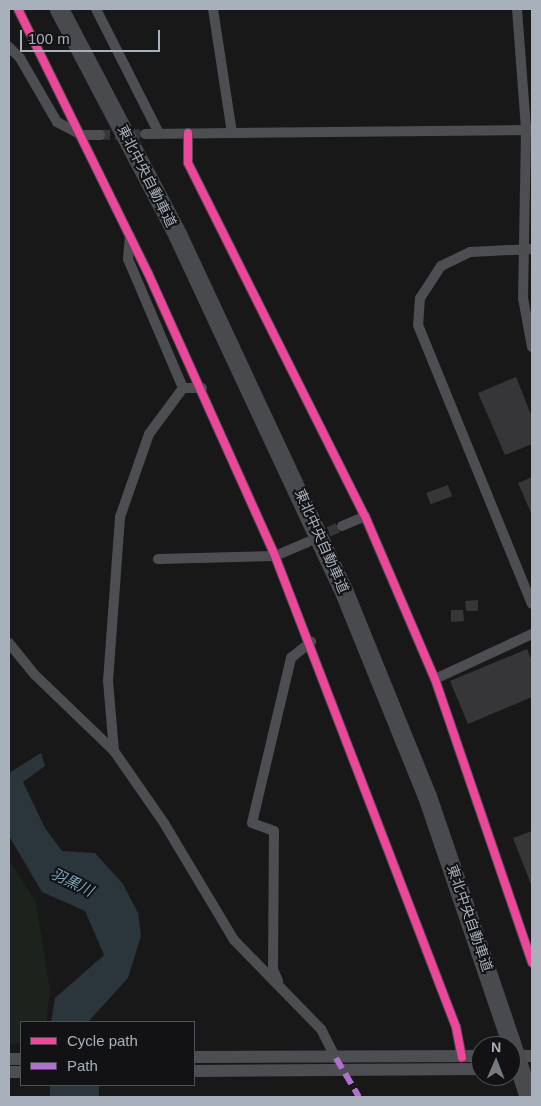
<!DOCTYPE html>
<html>
<head>
<meta charset="utf-8">
<style>
  body { margin:0 }
  #map { position:relative; width:541px; height:1106px; overflow:hidden; background:#181818; font-family:Arial,"Noto Sans JP",sans-serif }
  div>[style] { position:absolute }
  [style*='--x'] { left:calc(var(--x)*1px); top:calc(var(--y)*1px); width:calc(var(--w)*1px); rotate:calc(var(--a)*1deg) }
  .green>* { inset:0; background:#1b231c }
  .water>* { inset:0; background:#2a363b; transform-origin:0 0 }
  .building>* { inset:0; background:#363638; transform-origin:0 0 }
  .minor-tunnel>* { height:10px; margin-top:-5px; transform-origin:0; background:repeating-linear-gradient(90deg,#353639 0 10px,transparent 0 15px) }
  .minor>* { height:10px; margin:-5px; padding:0 5px; transform-origin:5px; border-radius:5px; background:#4c4e51 }
  .tertiary>* { height:12px; margin:-6px; padding:0 6px; transform-origin:6px; border-radius:6px; background:#4c4e51 }
  .motorway>* { height:19px; margin:-9.5px; padding:0 9.5px; transform-origin:9.5px; border-radius:9.5px; background:#494a4e }
  .motorway-bridge>* { height:19px; margin:-9.5px; padding:0 9.5px; transform-origin:9.5px; border-radius:9.5px; background:#494a4e }
  .quiet>* { height:6px; margin-top:-3px; transform-origin:0; background:repeating-linear-gradient(90deg,#b36fd0 0 12px,transparent 0 18px) }
  .cycleway>* { height:8px; margin:-4px; padding:0 4px; transform-origin:4px; border-radius:4px; background:#ed469a }
  span { translate:-50% -50%; white-space:nowrap; text-align:center; line-height:1.15; -webkit-text-stroke:4px #121215; paint-order:stroke }
  .street-label { font-size:14px; color:#a8b0bb }
  .water-label { font-size:15px; color:#7ca3b9; font-style:italic }
  .frame { position:absolute; inset:0; border:10px solid #a8b0bb; pointer-events:none }
  .legend { position:absolute; left:20px; top:1021px; width:175px; height:65px; box-sizing:border-box; background:#121215; border:1px solid #4e5157; margin:0; padding:6px 9px; list-style:none; font-size:15px; color:#a8b0bb }
  .legend li { display:flex; align-items:center; gap:10px; height:25px }
  .legend b { width:25px; border:1px solid #4e5157 }
  .north { position:absolute; left:471px; top:1036px; width:50px; height:50px; box-sizing:border-box; background:#121215; border:1px solid #4e5157; border-radius:50%; rotate:1deg; font-size:14px; font-weight:700; line-height:20px; text-align:center; color:#a8b0bb }
  .north::after { content:''; display:block; margin:auto; width:18px; height:22px; background:#767b82; clip-path:polygon(50% 0,100% 100%,50% 72%,0 100%) }
  .scale { position:absolute; left:20px; top:30px; width:140px; height:22px; box-sizing:border-box; border:2px solid #a8b0bb; border-top:0; padding-left:6px; font-size:15px; line-height:18px; white-space:nowrap; color:#a8b0bb; -webkit-text-stroke:4px #121215; paint-order:stroke }
</style>
</head>
<body>
<div id="map">
  <div class="green">
    <div style="clip-path:polygon(9px 860px,36px 902px,50px 991px,46px 1022px,21px 1022px,21px 1043px,9px 1044px)"></div>
  </div>
  <div class="water">
    <div style="clip-path:polygon(41px 753px,45px 766px,23px 782px,45px 828px,62px 851px,95px 853px,123px 884px,138px 913px,141px 936px,128px 978px,88px 1022px,51px 1022px,55px 998px,104px 955px,85px 911px,42px 892px,9px 836px,9px 773px)"></div>
    <div style="left:50px;top:1085px;width:49px;height:12px"></div>
  </div>
  <div class="building">
    <div style="clip-path:polygon(516px 377px,532px 417px,532px 444px,505px 455px,478px 393px)"></div>
    <div style="clip-path:polygon(532px 477px,532px 515px,518px 483px)"></div>
    <div style="left:448px;top:485px;width:12px;height:23px;rotate:70deg"></div>
    <div style="clip-path:polygon(478px 600px,478px 611px,466px 611px,465px 601px)"></div>
    <div style="clip-path:polygon(451px 610px,463px 610px,464px 621px,451px 622px)"></div>
    <div style="clip-path:polygon(527px 649px,532px 661px,532px 697px,468px 724px,450px 681px)"></div>
    <div style="clip-path:polygon(532px 831px,532px 887px,513px 838px)"></div>
  </div>
  <div class="minor-tunnel">
    <div style="--x:100;--y:135;--w:45;--a:-1.3"></div>
    <div style="--x:315;--y:538;--w:30;--a:-24"></div>
  </div>
  <div class="minor">
    <div style="--x:18;--y:9;--w:294;--a:63.8"></div>
    <div style="--x:148;--y:273;--w:310;--a:65.8"></div>
    <div style="--x:275;--y:556;--w:505;--a:68.98"></div>
    <div style="--x:456;--y:1027;--w:31;--a:79"></div>
    <div style="--x:96;--y:9;--w:139;--a:63.1"></div>
    <div style="--x:213;--y:9;--w:125;--a:81.3"></div>
    <div style="--x:517;--y:9;--w:121;--a:85.7"></div>
    <div style="--x:526;--y:130;--w:168;--a:91"></div>
    <div style="--x:523;--y:298;--w:50;--a:79.6"></div>
    <div style="--x:9;--y:47;--w:16;--a:45"></div>
    <div style="--x:20;--y:58;--w:74;--a:60"></div>
    <div style="--x:57;--y:122;--w:27;--a:28"></div>
    <div style="--x:81;--y:135;--w:19;--a:0"></div>
    <div style="--x:188;--y:133;--w:30;--a:90"></div>
    <div style="--x:188;--y:163;--w:395;--a:63.4"></div>
    <div style="--x:365;--y:516;--w:177;--a:66.8"></div>
    <div style="--x:435;--y:679;--w:300;--a:71.1"></div>
    <div style="--x:145;--y:134;--w:387;--a:-0.6"></div>
    <div style="--x:130;--y:236;--w:23;--a:95"></div>
    <div style="--x:128;--y:259;--w:140;--a:66.9"></div>
    <div style="--x:532;--y:249;--w:62;--a:177.2"></div>
    <div style="--x:470;--y:252;--w:32;--a:154"></div>
    <div style="--x:441;--y:266;--w:38;--a:123"></div>
    <div style="--x:420;--y:298;--w:27;--a:94"></div>
    <div style="--x:418;--y:325;--w:301;--a:67.8"></div>
    <div style="--x:342;--y:526;--w:25;--a:-23"></div>
    <div style="--x:158;--y:559;--w:117;--a:-1.5"></div>
    <div style="--x:275;--y:556;--w:36;--a:-23"></div>
    <div style="--x:9;--y:643;--w:40;--a:51"></div>
    <div style="--x:34;--y:674;--w:111;--a:43.9"></div>
    <div style="--x:114;--y:751;--w:88;--a:55.2"></div>
    <div style="--x:164;--y:823;--w:136;--a:59.1"></div>
    <div style="--x:234;--y:940;--w:124;--a:45.7"></div>
    <div style="--x:321;--y:1029;--w:33;--a:63"></div>
    <div style="--x:435;--y:679;--w:107;--a:-24.9"></div>
    <div style="--x:114;--y:751;--w:70;--a:-94.9"></div>
    <div style="--x:108;--y:681;--w:164;--a:-85.8"></div>
    <div style="--x:120;--y:517;--w:88;--a:-70.7"></div>
    <div style="--x:149;--y:434;--w:57;--a:-53.5"></div>
    <div style="--x:183;--y:388;--w:19;--a:0"></div>
    <div style="--x:278;--y:981;--w:13;--a:-113"></div>
    <div style="--x:273;--y:969;--w:138;--a:-89.6"></div>
    <div style="--x:274;--y:831;--w:23;--a:-160"></div>
    <div style="--x:252;--y:823;--w:170;--a:-76.7"></div>
    <div style="--x:291;--y:658;--w:26;--a:-39"></div>
  </div>
  <div class="tertiary">
    <div style="--x:511;--y:1056;--w:21;--a:0"></div>
    <div style="--x:194;--y:1057;--w:287;--a:-0.2"></div>
    <div style="--x:9;--y:1059;--w:12;--a:0"></div>
    <div style="--x:194;--y:1071;--w:287;--a:-0.4"></div>
    <div style="--x:9;--y:1072;--w:12;--a:0"></div>
  </div>
  <div class="motorway">
    <div style="--x:59;--y:9;--w:256;--a:62.3"></div>
    <div style="--x:178;--y:236;--w:387;--a:65"></div>
    <div style="--x:342;--y:587;--w:226;--a:67.9"></div>
    <div style="--x:427;--y:796;--w:258;--a:71.2"></div>
  </div>
  <div class="motorway-bridge">
    <div style="--x:510;--y:1040;--w:60;--a:71.6"></div>
  </div>
  <div class="quiet">
    <div style="--x:336;--y:1058;--w:45;--a:59.5"></div>
  </div>
  <div class="cycleway">
    <div style="--x:18;--y:9;--w:294;--a:63.8"></div>
    <div style="--x:148;--y:273;--w:310;--a:65.8"></div>
    <div style="--x:275;--y:556;--w:505;--a:68.98"></div>
    <div style="--x:456;--y:1027;--w:31;--a:79"></div>
    <div style="--x:188;--y:133;--w:30;--a:90"></div>
    <div style="--x:188;--y:163;--w:395;--a:63.4"></div>
    <div style="--x:365;--y:516;--w:177;--a:66.8"></div>
    <div style="--x:435;--y:679;--w:300;--a:71.1"></div>
  </div>
  <div class="street-label">
    <span style="left:147px;top:176px;rotate:63deg">東北中央自動車道</span>
    <span style="left:322px;top:541px;rotate:66deg">東北中央自動車道</span>
    <span style="left:470px;top:918px;rotate:71deg">東北中央自動車道</span>
  </div>
  <div class="water-label">
    <span style="left:72px;top:882px;rotate:26deg">羽黒川</span>
  </div>
  <div class="frame"></div>
  <ul class="legend">
  <li><b style="height:6px;background:#ed469a"></b>Cycle path</li>
  <li><b style="height:6px;background:#b36fd0"></b>Path</li>
  </ul>
  <div class="north">N</div>
  <div class="scale">100 m</div>
</div>
</body>
</html>
